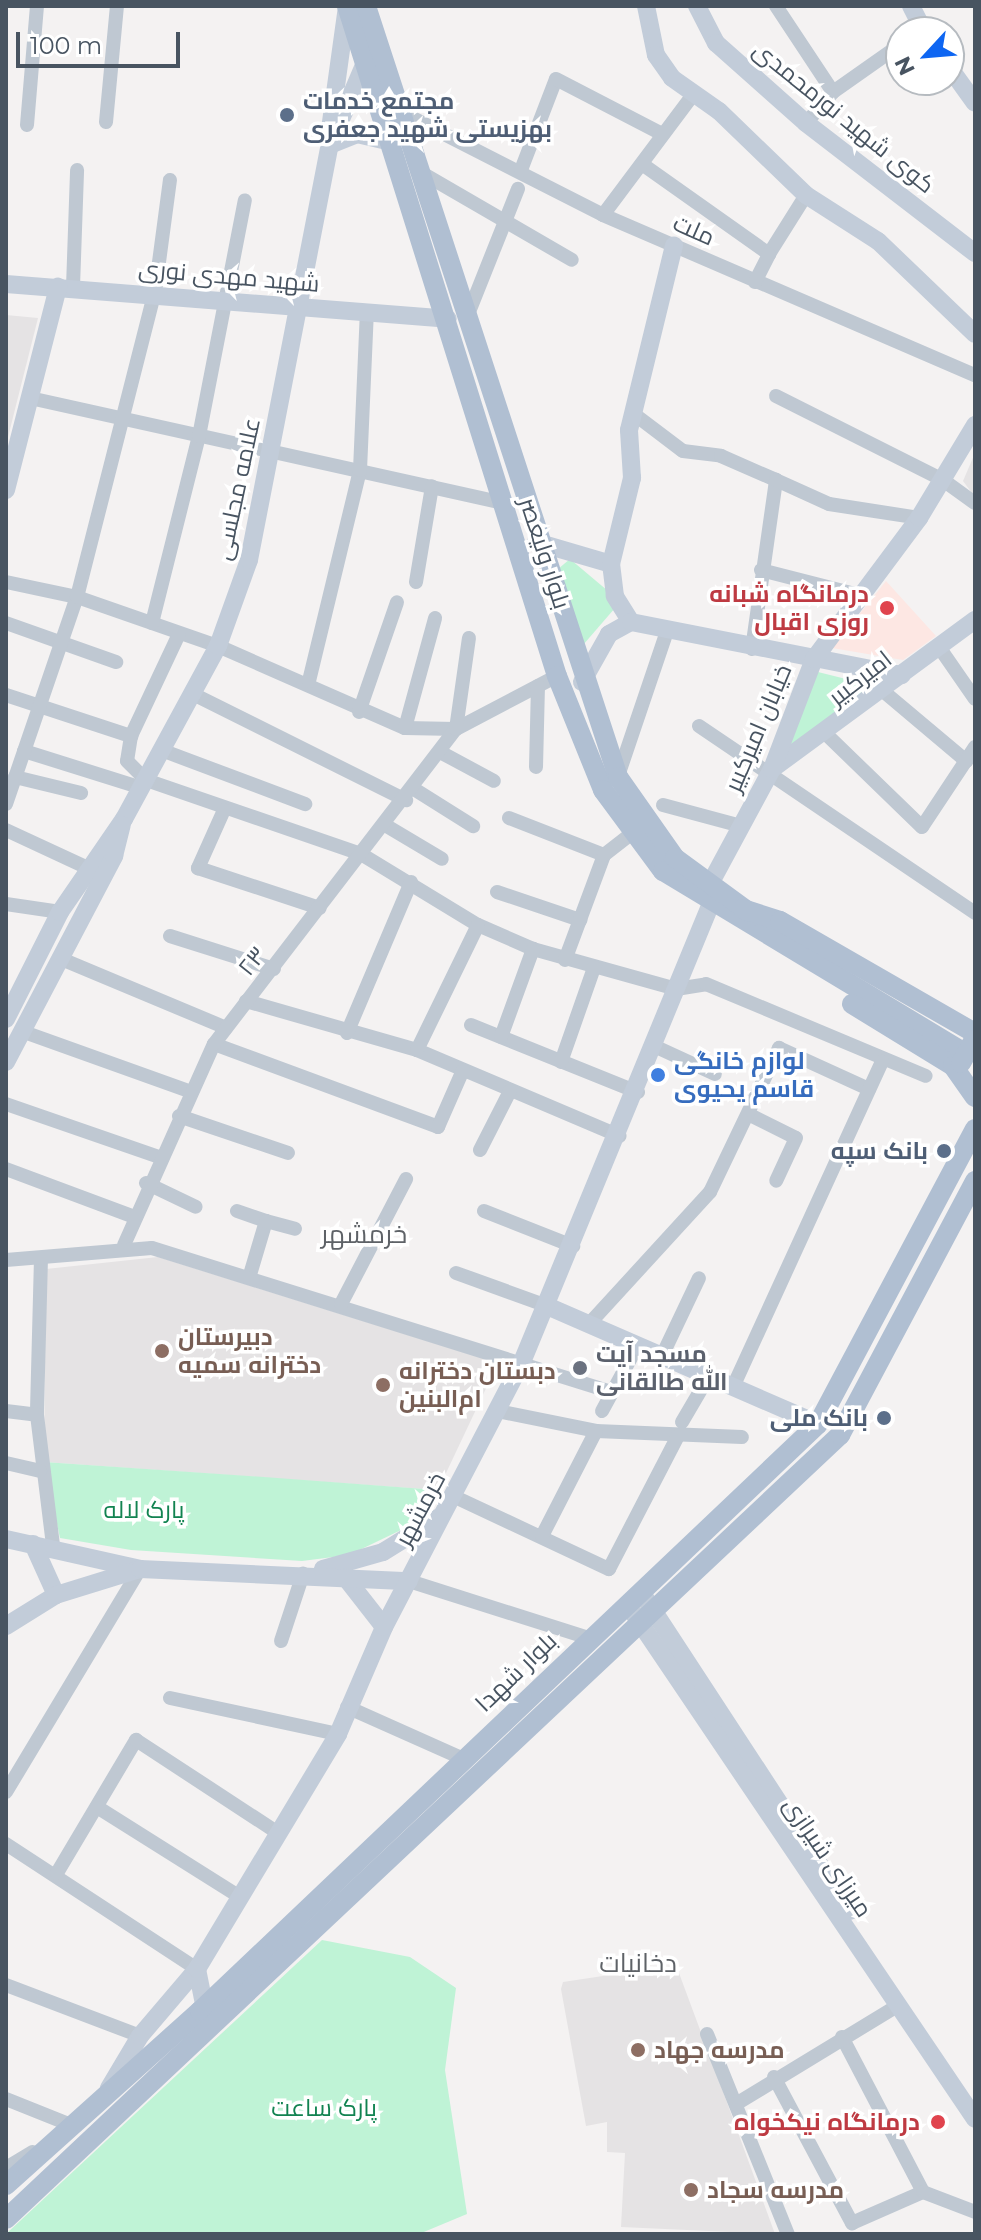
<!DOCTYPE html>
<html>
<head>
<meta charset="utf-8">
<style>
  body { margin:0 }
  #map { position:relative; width:981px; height:2240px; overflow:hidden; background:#f4f2f2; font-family:Montserrat,Cairo,sans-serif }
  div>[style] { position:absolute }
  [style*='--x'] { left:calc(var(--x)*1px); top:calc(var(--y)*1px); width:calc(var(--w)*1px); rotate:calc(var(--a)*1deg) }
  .education>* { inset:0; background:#e5e3e4 }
  .medical>* { inset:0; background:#fde7e3 }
  .green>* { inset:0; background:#bff3d6 }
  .street>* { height:14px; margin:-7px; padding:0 7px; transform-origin:7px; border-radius:7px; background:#bfc8d2 }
  .secondary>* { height:18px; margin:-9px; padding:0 9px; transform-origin:9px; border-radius:9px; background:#c2ccd9 }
  .primary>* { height:20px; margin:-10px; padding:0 10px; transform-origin:10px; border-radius:10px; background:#b0bfd2 }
  .primary-bridge>* { height:20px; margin:-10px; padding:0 10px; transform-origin:10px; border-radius:10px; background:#b0bfd2 }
  .dots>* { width:22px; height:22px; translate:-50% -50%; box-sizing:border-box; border:4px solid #fff; border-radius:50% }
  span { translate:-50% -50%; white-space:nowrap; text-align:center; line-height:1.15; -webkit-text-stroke:7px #fff; paint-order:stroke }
  .service-label { font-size:24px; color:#4e5e75; font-weight:700 }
  .left { translate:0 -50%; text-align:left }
  .right { translate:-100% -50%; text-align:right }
  .street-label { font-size:24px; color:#485461 }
  .health-label { font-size:24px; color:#be3a42; font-weight:700 }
  .shop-label { font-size:24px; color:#366cbe; font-weight:700 }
  .education-label { font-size:24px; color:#785e54; font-weight:700 }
  .worship-label { font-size:24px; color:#5b616d; font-weight:700 }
  .park-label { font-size:24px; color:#128351 }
  .neighbourhood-label { font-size:26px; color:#5e6267 }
  .frame { position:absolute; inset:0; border:8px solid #485461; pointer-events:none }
  .north { position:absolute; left:885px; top:16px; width:80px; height:80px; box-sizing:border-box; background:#fff; border:2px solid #b6bbc0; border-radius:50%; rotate:244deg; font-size:22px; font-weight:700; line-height:32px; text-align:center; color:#485461 }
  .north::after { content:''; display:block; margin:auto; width:28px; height:36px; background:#0e66f2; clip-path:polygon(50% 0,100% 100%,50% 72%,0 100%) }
  .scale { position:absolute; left:16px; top:32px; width:164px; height:36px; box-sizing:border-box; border:4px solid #485461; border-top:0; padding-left:10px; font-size:24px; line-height:28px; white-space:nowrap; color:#485461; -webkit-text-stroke:6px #fff; paint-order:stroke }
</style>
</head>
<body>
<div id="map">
  <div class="education">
    <div style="clip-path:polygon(6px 315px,38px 318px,6px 445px)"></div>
    <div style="clip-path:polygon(975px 453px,975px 497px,963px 481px)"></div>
    <div style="clip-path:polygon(158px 1257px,498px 1363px,438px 1490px,44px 1462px,46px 1269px)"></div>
    <div style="clip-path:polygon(676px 1965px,725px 2097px,775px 2234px,621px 2227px,625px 2153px,607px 2152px,607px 2122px,586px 2126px,561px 1989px,563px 1982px)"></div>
  </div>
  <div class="medical">
    <div style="clip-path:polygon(886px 581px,936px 636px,903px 660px,832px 648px)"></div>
  </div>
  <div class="green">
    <div style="clip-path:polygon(570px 559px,608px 591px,615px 608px,577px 652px,552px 574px)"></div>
    <div style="clip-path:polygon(818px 672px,878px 687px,785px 756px)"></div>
    <div style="clip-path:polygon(44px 1462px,264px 1477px,438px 1490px,424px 1519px,349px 1555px,302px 1561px,131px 1550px,60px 1538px)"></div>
    <div style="clip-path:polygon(322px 1940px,410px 1957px,456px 1988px,445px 2070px,467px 2214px,419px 2234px,6px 2234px)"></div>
  </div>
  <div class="street">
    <div style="--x:776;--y:6;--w:103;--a:56.5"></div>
    <div style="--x:401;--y:112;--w:227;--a:27"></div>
    <div style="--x:603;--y:215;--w:405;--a:23.3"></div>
    <div style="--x:106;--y:122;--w:117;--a:-84.6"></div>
    <div style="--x:806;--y:123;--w:41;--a:-48.9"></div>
    <div style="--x:833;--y:92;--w:83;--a:-35.2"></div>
    <div style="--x:27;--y:125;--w:119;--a:-85.2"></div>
    <div style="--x:642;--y:164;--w:156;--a:35.3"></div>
    <div style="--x:769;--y:254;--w:70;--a:-57.9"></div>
    <div style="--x:521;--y:170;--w:97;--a:-69"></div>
    <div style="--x:556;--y:79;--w:119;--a:27.4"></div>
    <div style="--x:422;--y:173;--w:173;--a:30.1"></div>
    <div style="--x:603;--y:215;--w:149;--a:-53.2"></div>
    <div style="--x:755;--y:282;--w:31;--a:-63"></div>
    <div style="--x:73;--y:287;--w:117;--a:-88"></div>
    <div style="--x:467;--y:317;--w:138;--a:-68.3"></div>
    <div style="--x:776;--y:396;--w:187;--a:26.7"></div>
    <div style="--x:943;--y:480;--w:39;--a:36"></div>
    <div style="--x:30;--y:398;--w:482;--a:12.5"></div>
    <div style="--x:634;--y:414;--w:61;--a:37.1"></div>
    <div style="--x:683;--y:451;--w:38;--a:7"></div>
    <div style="--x:721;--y:456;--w:60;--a:23.6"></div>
    <div style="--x:761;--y:570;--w:101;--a:14.3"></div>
    <div style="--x:6;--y:582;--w:73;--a:11.9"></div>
    <div style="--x:77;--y:597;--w:149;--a:19.2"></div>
    <div style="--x:218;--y:646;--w:204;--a:23.7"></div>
    <div style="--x:405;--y:728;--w:51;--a:1.1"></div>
    <div style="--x:456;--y:729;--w:114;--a:-27.7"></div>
    <div style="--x:416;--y:582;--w:97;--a:-80.5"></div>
    <div style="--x:6;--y:623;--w:117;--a:19.5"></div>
    <div style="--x:152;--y:623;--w:193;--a:-75.9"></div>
    <div style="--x:199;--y:436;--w:240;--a:-79"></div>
    <div style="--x:179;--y:634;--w:113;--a:115.2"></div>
    <div style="--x:131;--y:736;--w:25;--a:99"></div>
    <div style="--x:127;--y:761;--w:27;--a:45"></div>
    <div style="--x:146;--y:780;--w:227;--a:19"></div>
    <div style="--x:361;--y:854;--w:137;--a:31.3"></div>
    <div style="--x:478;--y:925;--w:60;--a:23.6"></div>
    <div style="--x:533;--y:949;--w:148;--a:15.6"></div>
    <div style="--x:676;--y:989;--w:30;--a:-9"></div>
    <div style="--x:706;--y:984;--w:238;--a:22.7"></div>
    <div style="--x:939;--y:647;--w:63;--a:55.3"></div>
    <div style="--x:752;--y:649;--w:171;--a:-81.9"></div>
    <div style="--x:776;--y:480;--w:58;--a:24.4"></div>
    <div style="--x:829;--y:504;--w:91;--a:8.8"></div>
    <div style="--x:309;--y:681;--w:217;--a:-76.4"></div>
    <div style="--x:360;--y:470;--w:158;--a:-87.5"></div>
    <div style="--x:883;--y:691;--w:109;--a:40.1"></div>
    <div style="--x:6;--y:695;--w:132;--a:18.2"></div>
    <div style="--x:195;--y:695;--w:236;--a:26.5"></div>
    <div style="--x:359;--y:712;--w:116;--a:-70.9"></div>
    <div style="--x:699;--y:726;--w:333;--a:34.1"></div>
    <div style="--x:405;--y:728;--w:114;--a:-74.7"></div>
    <div style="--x:827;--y:735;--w:132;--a:44.1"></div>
    <div style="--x:922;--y:827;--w:96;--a:-56.5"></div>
    <div style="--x:24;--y:751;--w:124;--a:17.4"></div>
    <div style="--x:164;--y:751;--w:151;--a:20.6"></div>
    <div style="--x:440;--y:752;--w:61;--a:28.2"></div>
    <div style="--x:536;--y:767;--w:81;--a:-88.6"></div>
    <div style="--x:618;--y:776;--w:153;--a:-71.3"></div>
    <div style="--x:15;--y:777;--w:68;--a:13.6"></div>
    <div style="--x:414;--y:789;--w:70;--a:32.1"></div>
    <div style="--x:6;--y:804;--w:219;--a:-71.1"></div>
    <div style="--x:77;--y:597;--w:315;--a:-75.7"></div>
    <div style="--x:155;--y:292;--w:113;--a:-82.4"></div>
    <div style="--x:663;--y:805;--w:81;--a:15.1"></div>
    <div style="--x:224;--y:810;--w:64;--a:114.1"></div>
    <div style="--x:198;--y:868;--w:128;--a:18.2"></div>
    <div style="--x:509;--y:818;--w:102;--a:21.3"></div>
    <div style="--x:385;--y:825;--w:66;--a:30.8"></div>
    <div style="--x:6;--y:830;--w:90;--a:24.9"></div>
    <div style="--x:497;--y:892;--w:88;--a:18.6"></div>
    <div style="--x:6;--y:904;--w:55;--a:8.4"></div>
    <div style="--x:170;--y:936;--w:109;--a:17.6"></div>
    <div style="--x:59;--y:958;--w:181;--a:22.7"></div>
    <div style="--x:565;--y:960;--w:112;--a:-69.6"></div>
    <div style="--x:604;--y:855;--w:33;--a:-38"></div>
    <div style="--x:246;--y:1001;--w:178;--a:16"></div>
    <div style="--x:417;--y:1050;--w:220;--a:23"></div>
    <div style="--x:471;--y:1025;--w:180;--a:21.9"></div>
    <div style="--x:24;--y:1032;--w:175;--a:19.7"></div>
    <div style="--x:347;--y:1033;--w:164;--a:-67"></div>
    <div style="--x:501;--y:1037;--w:94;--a:-70"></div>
    <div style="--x:214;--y:1044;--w:239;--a:20.3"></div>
    <div style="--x:438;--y:1127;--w:62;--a:-66.3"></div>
    <div style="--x:654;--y:1046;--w:67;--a:24.7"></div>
    <div style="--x:417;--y:1050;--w:139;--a:-64"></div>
    <div style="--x:561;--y:1062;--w:100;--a:-70.7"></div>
    <div style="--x:6;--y:1104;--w:162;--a:19.1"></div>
    <div style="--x:750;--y:1115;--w:51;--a:26.6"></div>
    <div style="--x:796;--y:1138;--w:47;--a:114.9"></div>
    <div style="--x:179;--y:1116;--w:115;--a:18.7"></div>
    <div style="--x:480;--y:1150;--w:66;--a:-63"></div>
    <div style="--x:6;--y:1169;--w:134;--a:20.5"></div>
    <div style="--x:146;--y:1183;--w:55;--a:25.6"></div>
    <div style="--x:237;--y:1211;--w:31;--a:19"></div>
    <div style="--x:266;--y:1221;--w:59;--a:106.6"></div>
    <div style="--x:484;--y:1211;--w:96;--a:21.5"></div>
    <div style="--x:266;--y:1221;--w:30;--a:15"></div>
    <div style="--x:124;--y:1245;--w:220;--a:-65.9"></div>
    <div style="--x:214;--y:1044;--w:397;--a:-52.5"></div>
    <div style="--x:456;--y:729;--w:92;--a:-81.9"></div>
    <div style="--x:41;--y:1258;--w:157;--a:91.5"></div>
    <div style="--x:37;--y:1415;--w:132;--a:83"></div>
    <div style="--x:6;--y:1260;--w:146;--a:-4.7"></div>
    <div style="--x:152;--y:1248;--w:481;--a:17.4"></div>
    <div style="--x:456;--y:1273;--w:97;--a:19.9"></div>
    <div style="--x:341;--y:1304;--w:141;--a:-62.5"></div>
    <div style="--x:589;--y:1324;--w:179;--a:-47.5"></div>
    <div style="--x:710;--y:1192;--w:160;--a:-64.4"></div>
    <div style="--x:779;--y:1048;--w:99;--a:24.5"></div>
    <div style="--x:662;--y:1356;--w:86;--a:-64.6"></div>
    <div style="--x:733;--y:1387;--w:358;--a:-65.4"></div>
    <div style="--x:6;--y:1411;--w:31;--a:7"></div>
    <div style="--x:497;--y:1411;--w:101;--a:11.4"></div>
    <div style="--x:596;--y:1431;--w:146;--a:2.4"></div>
    <div style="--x:602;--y:1411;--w:75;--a:-61.4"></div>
    <div style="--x:682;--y:1422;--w:53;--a:-59.6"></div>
    <div style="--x:6;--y:1463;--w:35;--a:13"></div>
    <div style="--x:455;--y:1497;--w:170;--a:25.1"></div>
    <div style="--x:609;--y:1569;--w:150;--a:-62.6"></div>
    <div style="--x:542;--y:1536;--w:118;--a:-62.8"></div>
    <div style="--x:409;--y:1581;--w:189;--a:17.6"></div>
    <div style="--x:281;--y:1641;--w:71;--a:-71.8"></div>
    <div style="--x:170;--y:1698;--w:172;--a:12.1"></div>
    <div style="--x:347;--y:1707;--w:128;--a:24"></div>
    <div style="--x:6;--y:1792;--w:260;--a:-59"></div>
    <div style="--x:97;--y:1807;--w:165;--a:32.2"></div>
    <div style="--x:6;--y:1844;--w:228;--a:33.2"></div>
    <div style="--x:57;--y:1873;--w:155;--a:-59.3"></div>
    <div style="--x:136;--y:1740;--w:170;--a:33.2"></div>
    <div style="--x:6;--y:1985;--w:143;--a:20.8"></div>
    <div style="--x:707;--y:2034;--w:216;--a:68"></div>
    <div style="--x:842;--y:2037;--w:175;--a:62.4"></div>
    <div style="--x:774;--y:2077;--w:166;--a:61.9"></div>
    <div style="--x:852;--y:2223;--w:77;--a:-23.6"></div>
    <div style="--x:6;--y:2099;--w:70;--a:21.8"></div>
    <div style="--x:736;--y:2104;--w:191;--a:-31.3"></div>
    <div style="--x:6;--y:2168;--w:31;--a:-31"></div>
    <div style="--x:923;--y:2192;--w:56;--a:21"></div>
  </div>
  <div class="secondary">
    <div style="--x:646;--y:6;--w:50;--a:78.5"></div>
    <div style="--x:656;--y:55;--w:28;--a:55"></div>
    <div style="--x:672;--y:78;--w:57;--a:35.1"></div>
    <div style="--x:719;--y:111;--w:121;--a:44"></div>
    <div style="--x:806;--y:195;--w:85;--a:32.6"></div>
    <div style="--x:878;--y:241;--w:134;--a:43.8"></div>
    <div style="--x:697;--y:6;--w:42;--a:62.8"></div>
    <div style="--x:716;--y:43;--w:120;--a:41.6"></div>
    <div style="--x:806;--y:123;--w:213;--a:37.6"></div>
    <div style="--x:911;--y:6;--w:29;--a:63"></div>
    <div style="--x:949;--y:67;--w:44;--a:54.2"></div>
    <div style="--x:331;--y:122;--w:116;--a:-82.1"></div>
    <div style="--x:330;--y:145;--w:29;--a:-22"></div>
    <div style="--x:357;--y:134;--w:35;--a:13"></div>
    <div style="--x:6;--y:284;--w:443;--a:4.5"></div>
    <div style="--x:6;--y:490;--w:210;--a:-75.6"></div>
    <div style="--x:536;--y:542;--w:78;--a:16.3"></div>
    <div style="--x:631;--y:622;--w:31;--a:-122"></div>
    <div style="--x:615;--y:596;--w:32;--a:-97"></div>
    <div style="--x:611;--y:564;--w:89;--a:-76.3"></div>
    <div style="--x:632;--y:478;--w:48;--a:-93.6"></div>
    <div style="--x:629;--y:430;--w:190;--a:-76.3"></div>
    <div style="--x:582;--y:682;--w:55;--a:-60.6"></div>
    <div style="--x:609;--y:634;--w:25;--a:-29"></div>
    <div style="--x:631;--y:622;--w:276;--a:11.1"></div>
    <div style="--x:772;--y:769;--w:252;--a:-36.3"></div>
    <div style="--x:710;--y:884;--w:131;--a:-61.7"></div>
    <div style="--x:772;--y:769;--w:118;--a:-69.1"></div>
    <div style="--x:814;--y:659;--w:176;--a:-53.3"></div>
    <div style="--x:919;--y:518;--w:109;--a:-58.9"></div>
    <div style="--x:6;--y:1019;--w:120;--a:-63.2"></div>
    <div style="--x:60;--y:912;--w:113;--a:-55.5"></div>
    <div style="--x:124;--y:819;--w:197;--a:-61.5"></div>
    <div style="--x:218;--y:646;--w:91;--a:-70.2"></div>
    <div style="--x:249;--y:560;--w:423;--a:-79"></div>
    <div style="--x:330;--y:145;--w:89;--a:-66.9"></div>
    <div style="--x:6;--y:1062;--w:233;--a:-62.3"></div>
    <div style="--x:114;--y:856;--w:32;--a:-76"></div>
    <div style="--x:547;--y:1306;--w:296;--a:23.5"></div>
    <div style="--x:6;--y:1539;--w:137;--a:12.6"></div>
    <div style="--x:33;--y:1544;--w:56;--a:65.7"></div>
    <div style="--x:323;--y:1569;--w:62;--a:-15.8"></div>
    <div style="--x:383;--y:1552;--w:68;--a:-31.8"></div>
    <div style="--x:345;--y:1577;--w:63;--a:52"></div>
    <div style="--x:645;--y:1598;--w:374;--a:56.8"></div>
    <div style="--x:632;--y:1611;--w:613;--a:55.97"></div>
    <div style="--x:6;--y:1626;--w:59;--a:-31.8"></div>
    <div style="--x:56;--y:1595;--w:88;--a:-17.2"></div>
    <div style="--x:140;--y:1569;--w:269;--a:2.6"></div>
    <div style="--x:197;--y:1969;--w:51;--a:78.7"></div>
    <div style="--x:109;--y:2088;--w:61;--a:-59.2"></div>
    <div style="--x:140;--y:2036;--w:88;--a:-49.6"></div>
    <div style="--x:197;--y:1969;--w:274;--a:-59"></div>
    <div style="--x:338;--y:1734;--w:116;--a:-66.7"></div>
    <div style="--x:384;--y:1627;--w:299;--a:-62.5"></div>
    <div style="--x:522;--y:1362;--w:495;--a:-67.6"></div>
  </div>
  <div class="primary">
    <div style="--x:347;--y:6;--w:702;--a:72.6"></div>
    <div style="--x:557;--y:676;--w:123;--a:68"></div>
    <div style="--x:603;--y:790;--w:101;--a:53.5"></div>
    <div style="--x:663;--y:871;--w:350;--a:31.1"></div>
    <div style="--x:366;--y:6;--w:811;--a:71.9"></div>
    <div style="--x:618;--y:777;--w:99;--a:54.9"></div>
    <div style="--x:675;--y:858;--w:97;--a:36.2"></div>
    <div style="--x:743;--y:909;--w:39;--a:18"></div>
    <div style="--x:780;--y:921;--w:225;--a:29.9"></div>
    <div style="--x:852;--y:1004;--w:119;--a:31.5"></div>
    <div style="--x:953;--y:1066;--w:38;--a:55"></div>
    <div style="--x:6;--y:2185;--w:261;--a:-41.9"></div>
    <div style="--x:200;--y:2011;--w:852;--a:-43.53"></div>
    <div style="--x:818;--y:1424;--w:334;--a:-62"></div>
    <div style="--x:6;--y:2219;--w:1145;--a:-43.23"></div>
    <div style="--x:840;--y:1435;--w:288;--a:-62"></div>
  </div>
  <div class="primary-bridge">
    <div style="--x:961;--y:1063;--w:26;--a:-61"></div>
  </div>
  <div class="dots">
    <div style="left:287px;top:115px;background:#5c6f8a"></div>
    <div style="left:887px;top:608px;background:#e0444e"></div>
    <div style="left:658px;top:1075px;background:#3f7fe0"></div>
    <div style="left:944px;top:1151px;background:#5c6f8a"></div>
    <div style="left:162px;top:1351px;background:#8d6e63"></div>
    <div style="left:580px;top:1368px;background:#6b7280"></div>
    <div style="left:383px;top:1385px;background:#8d6e63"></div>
    <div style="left:884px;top:1418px;background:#5c6f8a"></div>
    <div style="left:638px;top:2050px;background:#8d6e63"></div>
    <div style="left:938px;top:2122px;background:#e0444e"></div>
    <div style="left:691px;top:2190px;background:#8d6e63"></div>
  </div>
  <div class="service-label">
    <span class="left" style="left:303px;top:115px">مجتمع خدمات<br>بهزیستی شهید جعفری</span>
    <span class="right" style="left:928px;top:1151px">بانک سپه</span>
    <span class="right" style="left:868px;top:1418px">بانک ملی</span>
  </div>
  <div class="street-label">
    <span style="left:844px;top:117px;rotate:39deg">کوی شهید نورمحمدی</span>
    <span style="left:694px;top:230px;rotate:24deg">ملت</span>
    <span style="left:229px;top:276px;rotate:5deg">شهید مهدی نوری</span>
    <span style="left:237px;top:489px;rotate:-78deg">علامه مجلسی</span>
    <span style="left:545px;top:553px;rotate:72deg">بلوار ولیعصر</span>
    <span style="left:860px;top:678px;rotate:-38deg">امیرکبیر</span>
    <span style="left:758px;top:728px;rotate:-67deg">خیابان امیرکبیر</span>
    <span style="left:252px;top:961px;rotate:-51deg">۲۳</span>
    <span style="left:420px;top:1509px;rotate:-62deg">خرمشهر</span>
    <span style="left:516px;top:1672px;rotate:-44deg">بلوار شهدا</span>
    <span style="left:828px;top:1857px;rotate:56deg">میرزای شیرازی</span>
  </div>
  <div class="health-label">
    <span class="right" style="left:869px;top:608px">درمانگاه شبانه<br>روزی اقبال</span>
    <span class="right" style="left:920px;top:2122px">درمانگاه نیکخواه</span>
  </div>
  <div class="shop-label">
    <span class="left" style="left:674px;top:1075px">لوازم خانگی<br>قاسم یحیوی</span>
  </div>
  <div class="education-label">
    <span class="left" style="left:178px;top:1351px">دبیرستان<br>دخترانه سمیه</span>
    <span class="left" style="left:399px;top:1385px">دبستان دخترانه<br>ام‌البنین</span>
    <span class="left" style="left:654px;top:2050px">مدرسه جهاد</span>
    <span class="left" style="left:707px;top:2190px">مدرسه سجاد</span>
  </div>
  <div class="worship-label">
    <span class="left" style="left:596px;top:1368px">مسجد آیت<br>الله طالقانی</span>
  </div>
  <div class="park-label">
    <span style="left:144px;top:1510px">پارک لاله</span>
    <span style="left:324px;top:2108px">پارک ساعت</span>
  </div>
  <div class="neighbourhood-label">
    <span style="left:364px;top:1235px">خرمشهر</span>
    <span style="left:638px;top:1964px">دخانیات</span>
  </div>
  <div class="frame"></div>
  <div class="north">N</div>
  <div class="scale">100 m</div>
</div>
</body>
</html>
